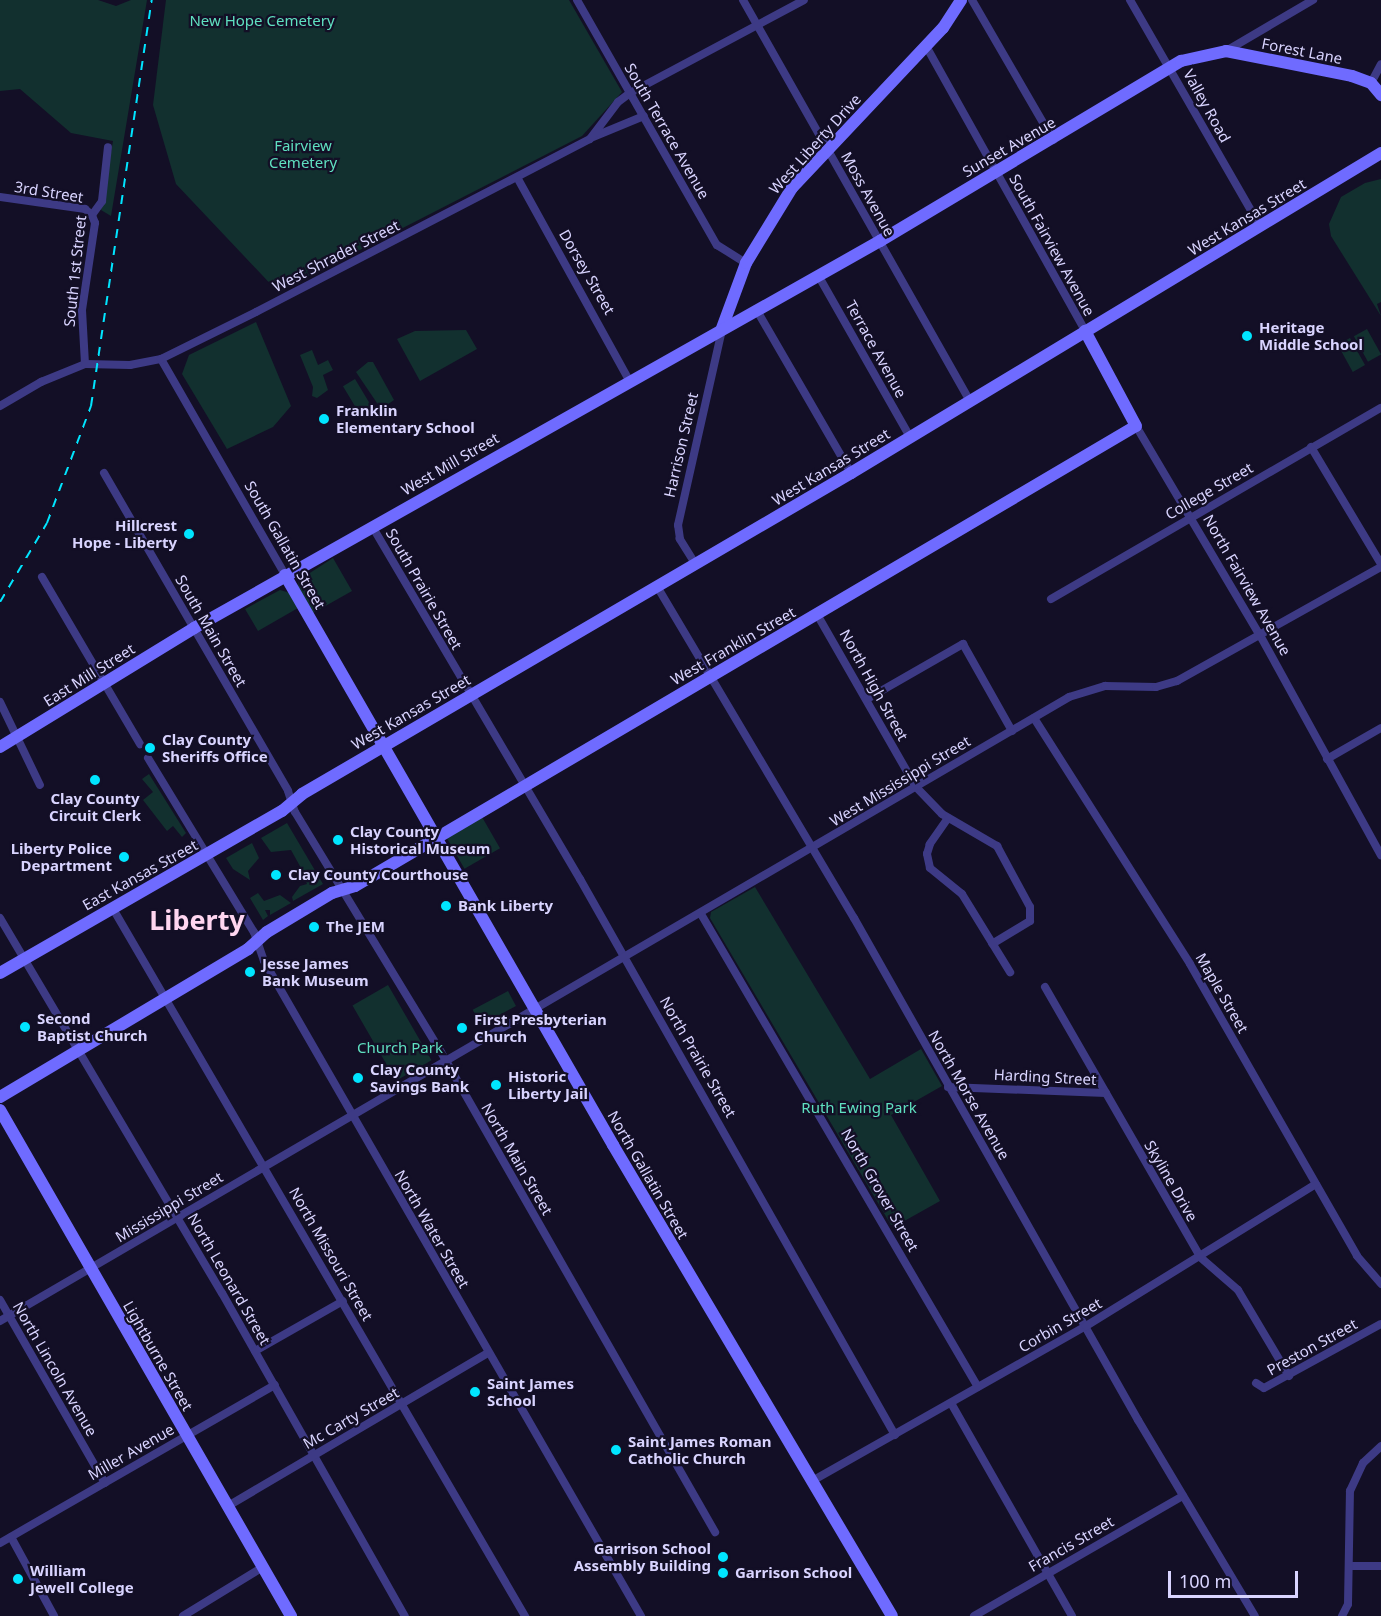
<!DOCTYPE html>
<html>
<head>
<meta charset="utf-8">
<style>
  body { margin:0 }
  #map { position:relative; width:1381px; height:1616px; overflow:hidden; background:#130f26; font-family:"Noto Sans",sans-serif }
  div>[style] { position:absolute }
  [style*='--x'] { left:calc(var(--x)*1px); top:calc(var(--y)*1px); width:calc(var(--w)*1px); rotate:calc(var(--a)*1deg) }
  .green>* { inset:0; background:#12302f; transform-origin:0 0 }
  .street>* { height:8px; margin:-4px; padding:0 4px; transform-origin:4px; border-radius:4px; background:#3d3a85 }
  .secondary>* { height:12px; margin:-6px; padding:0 6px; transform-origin:6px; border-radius:6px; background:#6f6bff }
  .rail>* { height:2px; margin-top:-1px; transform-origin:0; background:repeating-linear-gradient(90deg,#00e5ff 0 9px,transparent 0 17px) }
  .dots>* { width:16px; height:16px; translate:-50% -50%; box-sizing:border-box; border:3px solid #130f26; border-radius:50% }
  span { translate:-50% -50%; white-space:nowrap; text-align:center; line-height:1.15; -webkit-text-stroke:4.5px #130f26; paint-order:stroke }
  .park-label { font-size:15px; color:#5fe0c0 }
  .street-label { font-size:15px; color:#d9d4ff }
  .poi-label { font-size:15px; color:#d9d4ff; font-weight:700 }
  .left { translate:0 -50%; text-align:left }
  .right { translate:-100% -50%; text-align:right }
  .town-label { font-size:27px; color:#ffd6f0; font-weight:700 }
  .scale { position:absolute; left:1168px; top:1571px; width:130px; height:27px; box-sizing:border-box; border:3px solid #d9d4ff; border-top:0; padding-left:8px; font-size:18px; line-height:21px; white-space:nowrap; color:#d9d4ff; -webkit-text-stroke:4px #130f26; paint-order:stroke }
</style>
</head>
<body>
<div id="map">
  <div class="green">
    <div style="clip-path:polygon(0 0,98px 0,116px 6px,131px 0,147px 0,111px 216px,101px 210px,113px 141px,71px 133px,20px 89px,0 91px)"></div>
    <div style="clip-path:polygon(166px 0,569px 0,622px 92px,582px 136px,278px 292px,176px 184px,153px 105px)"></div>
    <div style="clip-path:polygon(1381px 179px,1381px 302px,1377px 304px,1381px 316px,1331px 236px,1329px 224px,1341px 197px,1365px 183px)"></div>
    <div style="clip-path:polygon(256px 322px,291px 406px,273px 427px,227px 449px,182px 374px,189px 355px)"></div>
    <div style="left:1367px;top:329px;width:29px;height:15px;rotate:61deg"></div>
    <div style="clip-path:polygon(466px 330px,477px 349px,420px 381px,397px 339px,415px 331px)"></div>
    <div style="left:1350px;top:338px;width:31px;height:14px;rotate:61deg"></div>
    <div style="clip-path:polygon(312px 350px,318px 365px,328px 360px,333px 370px,323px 375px,328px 390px,317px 398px,312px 396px,313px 387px,300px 355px)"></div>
    <div style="clip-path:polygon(368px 362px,373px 362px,394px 400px,381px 409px,356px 372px)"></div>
    <div style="left:355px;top:379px;width:31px;height:14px;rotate:59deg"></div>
    <div style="clip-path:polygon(333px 558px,352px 591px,313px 613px,298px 587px,299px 580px)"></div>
    <div style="clip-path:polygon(280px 590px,290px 593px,298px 608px,258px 631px,245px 609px)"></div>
    <div style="clip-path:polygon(149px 774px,186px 833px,182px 837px,173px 826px,167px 831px,143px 800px,153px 792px,142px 779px)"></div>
    <div style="left:482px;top:817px;width:36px;height:41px;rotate:60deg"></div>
    <div style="clip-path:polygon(287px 823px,323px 884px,293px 901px,292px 897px,300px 886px,307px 884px,301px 868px,291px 850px,271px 852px,261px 838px)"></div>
    <div style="clip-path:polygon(252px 843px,259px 858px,248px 871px,250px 880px,233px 869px,226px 858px)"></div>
    <div style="clip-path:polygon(755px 887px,870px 1079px,921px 1049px,942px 1086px,891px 1115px,940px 1201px,899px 1224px,891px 1225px,710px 918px,711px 912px)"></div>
    <div style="clip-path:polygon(258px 893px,264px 901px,280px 895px,291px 903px,270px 915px,270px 910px,265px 910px,268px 916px,263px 920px,250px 898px)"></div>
    <div style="left:388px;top:985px;width:87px;height:41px;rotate:60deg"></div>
    <div style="left:508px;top:991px;width:17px;height:40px;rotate:62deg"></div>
  </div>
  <div class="street">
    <div style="--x:577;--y:0;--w:282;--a:60.3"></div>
    <div style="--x:717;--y:245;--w:34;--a:32"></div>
    <div style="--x:743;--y:0;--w:461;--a:60.5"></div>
    <div style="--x:972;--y:0;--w:162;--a:59.9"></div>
    <div style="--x:1130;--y:0;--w:261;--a:60.1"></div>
    <div style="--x:926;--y:46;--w:326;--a:60.8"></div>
    <div style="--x:1226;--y:51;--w:101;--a:-30.4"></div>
    <div style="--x:1371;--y:83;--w:21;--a:-62"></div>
    <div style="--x:593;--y:137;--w:55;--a:-22.4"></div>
    <div style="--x:518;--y:179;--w:230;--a:61.1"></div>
    <div style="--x:0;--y:197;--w:86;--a:8"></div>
    <div style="--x:85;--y:209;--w:9;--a:41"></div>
    <div style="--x:92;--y:215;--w:17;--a:-54"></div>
    <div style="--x:102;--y:201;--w:54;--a:-83.7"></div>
    <div style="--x:818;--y:275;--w:186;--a:60.4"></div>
    <div style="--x:756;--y:309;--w:190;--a:59.9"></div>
    <div style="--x:161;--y:359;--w:249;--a:60.1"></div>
    <div style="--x:85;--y:364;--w:54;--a:-93.2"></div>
    <div style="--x:82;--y:310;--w:88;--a:-81.5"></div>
    <div style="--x:95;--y:223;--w:9;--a:-111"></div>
    <div style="--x:0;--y:406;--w:48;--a:-30.3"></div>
    <div style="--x:41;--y:382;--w:48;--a:-22.2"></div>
    <div style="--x:85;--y:364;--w:45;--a:1.3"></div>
    <div style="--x:130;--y:365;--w:32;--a:-11"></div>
    <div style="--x:161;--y:359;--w:106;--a:-26.3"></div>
    <div style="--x:256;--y:312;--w:376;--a:-27.4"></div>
    <div style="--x:590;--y:139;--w:46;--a:-52.9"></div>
    <div style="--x:618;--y:102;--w:15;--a:-37"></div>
    <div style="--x:630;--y:93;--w:197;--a:-28.1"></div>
    <div style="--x:1136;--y:426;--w:245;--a:59.4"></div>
    <div style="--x:1261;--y:637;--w:249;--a:61.2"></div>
    <div style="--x:1311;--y:447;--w:136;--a:59.1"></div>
    <div style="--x:104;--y:473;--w:367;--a:59.9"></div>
    <div style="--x:288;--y:791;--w:22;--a:72"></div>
    <div style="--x:295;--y:812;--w:281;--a:58.7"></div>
    <div style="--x:441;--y:1052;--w:553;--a:60.28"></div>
    <div style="--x:372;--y:526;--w:410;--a:59.5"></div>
    <div style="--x:580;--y:879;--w:639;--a:60.47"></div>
    <div style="--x:696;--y:565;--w:31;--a:-122"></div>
    <div style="--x:680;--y:539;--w:14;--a:-98"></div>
    <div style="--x:678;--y:525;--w:201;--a:-77.3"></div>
    <div style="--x:42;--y:577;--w:194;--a:59.6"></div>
    <div style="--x:658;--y:588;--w:384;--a:59.3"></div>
    <div style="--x:854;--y:918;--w:577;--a:60.5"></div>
    <div style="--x:1138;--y:1420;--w:228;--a:59.2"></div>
    <div style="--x:1051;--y:599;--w:381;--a:-30.1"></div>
    <div style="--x:818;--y:616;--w:197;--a:60.2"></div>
    <div style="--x:916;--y:787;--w:37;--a:46"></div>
    <div style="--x:942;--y:814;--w:64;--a:30.2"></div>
    <div style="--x:997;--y:846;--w:69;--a:61.6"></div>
    <div style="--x:1030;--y:907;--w:14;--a:90"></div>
    <div style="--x:1030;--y:921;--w:44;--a:148.8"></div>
    <div style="--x:867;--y:699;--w:111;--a:-29.8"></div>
    <div style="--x:963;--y:644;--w:100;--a:60.6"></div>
    <div style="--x:0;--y:702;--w:92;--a:64.3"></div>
    <div style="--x:1034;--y:718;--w:291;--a:57.6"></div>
    <div style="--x:1190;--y:964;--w:336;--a:60.2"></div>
    <div style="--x:1357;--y:1256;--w:37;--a:49"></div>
    <div style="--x:148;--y:758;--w:204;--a:58.7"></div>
    <div style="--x:254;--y:932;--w:31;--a:71"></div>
    <div style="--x:264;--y:961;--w:756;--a:60.08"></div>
    <div style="--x:1327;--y:759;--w:62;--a:-29.9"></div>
    <div style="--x:948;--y:818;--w:32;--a:125"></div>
    <div style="--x:930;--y:844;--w:10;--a:107"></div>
    <div style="--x:927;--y:854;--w:14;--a:78"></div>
    <div style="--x:930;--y:868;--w:41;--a:39.1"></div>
    <div style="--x:962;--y:894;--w:92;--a:58.4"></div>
    <div style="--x:112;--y:907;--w:821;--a:59.78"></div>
    <div style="--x:701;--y:914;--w:548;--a:59.65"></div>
    <div style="--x:0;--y:918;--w:436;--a:59.4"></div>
    <div style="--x:222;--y:1293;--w:371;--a:60.5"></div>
    <div style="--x:1045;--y:987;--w:311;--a:60.1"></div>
    <div style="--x:1200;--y:1257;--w:50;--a:41"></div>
    <div style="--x:1238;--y:1290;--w:100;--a:59.3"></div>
    <div style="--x:948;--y:1087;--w:158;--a:2.2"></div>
    <div style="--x:0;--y:1300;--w:211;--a:60.2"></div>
    <div style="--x:0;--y:1321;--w:1238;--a:-30.27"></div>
    <div style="--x:1069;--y:697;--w:38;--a:-17"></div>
    <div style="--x:1105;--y:686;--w:51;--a:1.1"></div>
    <div style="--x:1156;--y:687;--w:22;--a:-16"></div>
    <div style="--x:1177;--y:681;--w:234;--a:-29.2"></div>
    <div style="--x:255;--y:1351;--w:101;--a:-29.6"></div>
    <div style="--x:1256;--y:1383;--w:9;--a:32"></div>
    <div style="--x:1264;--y:1388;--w:133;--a:-28.7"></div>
    <div style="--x:951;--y:1403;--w:245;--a:60.4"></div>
    <div style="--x:812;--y:1481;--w:315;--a:-29.5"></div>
    <div style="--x:1086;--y:1326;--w:270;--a:-31.7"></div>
    <div style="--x:228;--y:1506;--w:302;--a:-30.5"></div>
    <div style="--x:11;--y:1537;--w:90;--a:61.4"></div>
    <div style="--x:0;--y:1543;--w:317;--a:-29.9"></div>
    <div style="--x:1349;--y:1566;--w:32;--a:0"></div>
    <div style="--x:183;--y:1616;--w:94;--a:-31.5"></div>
    <div style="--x:974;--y:1616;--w:241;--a:-29.9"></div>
    <div style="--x:1342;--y:1616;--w:13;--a:-63"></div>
    <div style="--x:1348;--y:1604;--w:113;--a:-89"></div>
    <div style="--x:1350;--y:1491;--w:31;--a:-65"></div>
    <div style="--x:1363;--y:1463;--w:25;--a:-43"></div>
  </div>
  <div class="secondary">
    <div style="--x:722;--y:328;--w:69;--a:-69.7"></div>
    <div style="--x:746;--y:263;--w:88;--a:-58.5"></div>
    <div style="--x:792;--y:188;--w:220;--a:-46.7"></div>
    <div style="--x:943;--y:28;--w:33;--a:-57"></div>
    <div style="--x:285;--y:575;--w:658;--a:60.08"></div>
    <div style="--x:613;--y:1145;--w:547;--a:59.36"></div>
    <div style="--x:0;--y:747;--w:228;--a:-31.5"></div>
    <div style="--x:194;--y:628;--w:788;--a:-29.43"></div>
    <div style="--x:880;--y:241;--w:351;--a:-30.9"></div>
    <div style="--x:1181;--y:61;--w:46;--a:-12.5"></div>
    <div style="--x:1226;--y:51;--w:128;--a:11.2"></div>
    <div style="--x:1352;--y:76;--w:20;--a:20"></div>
    <div style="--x:1371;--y:83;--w:16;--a:50"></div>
    <div style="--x:0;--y:973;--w:325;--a:-29.9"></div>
    <div style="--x:282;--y:811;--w:26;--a:-40"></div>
    <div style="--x:302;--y:794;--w:636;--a:-30.31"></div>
    <div style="--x:851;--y:473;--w:619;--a:-31.12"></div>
    <div style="--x:0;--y:1097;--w:289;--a:-30.8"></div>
    <div style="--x:248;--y:949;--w:25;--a:-42"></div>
    <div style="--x:267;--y:932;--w:76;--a:-31"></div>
    <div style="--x:332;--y:893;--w:24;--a:-17"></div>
    <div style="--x:355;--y:886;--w:906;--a:-30.5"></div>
    <div style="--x:1136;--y:426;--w:108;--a:-118.2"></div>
    <div style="--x:0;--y:1110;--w:584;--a:60.1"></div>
  </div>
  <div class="rail">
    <div style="--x:0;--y:602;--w:92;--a:-59.3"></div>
    <div style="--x:47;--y:523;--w:125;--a:-69.4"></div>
    <div style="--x:91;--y:406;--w:411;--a:-81.5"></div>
  </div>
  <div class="dots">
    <div style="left:1247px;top:336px;background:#00e5ff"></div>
    <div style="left:324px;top:419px;background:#00e5ff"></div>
    <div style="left:189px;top:534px;background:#00e5ff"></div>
    <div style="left:150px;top:748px;background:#00e5ff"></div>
    <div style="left:95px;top:780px;background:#00e5ff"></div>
    <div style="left:338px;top:840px;background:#00e5ff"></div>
    <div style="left:124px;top:857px;background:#00e5ff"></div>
    <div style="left:276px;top:875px;background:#00e5ff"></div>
    <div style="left:446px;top:906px;background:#00e5ff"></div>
    <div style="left:314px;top:927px;background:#00e5ff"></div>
    <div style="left:250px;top:972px;background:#00e5ff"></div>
    <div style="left:25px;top:1027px;background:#00e5ff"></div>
    <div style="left:462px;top:1028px;background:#00e5ff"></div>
    <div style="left:358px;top:1078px;background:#00e5ff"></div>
    <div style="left:496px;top:1085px;background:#00e5ff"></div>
    <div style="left:475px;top:1392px;background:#00e5ff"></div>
    <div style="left:616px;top:1450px;background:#00e5ff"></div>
    <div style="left:723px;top:1557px;background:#00e5ff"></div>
    <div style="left:723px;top:1573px;background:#00e5ff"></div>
    <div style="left:18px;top:1579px;background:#00e5ff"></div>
  </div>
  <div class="park-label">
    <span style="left:262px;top:21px">New Hope Cemetery</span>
    <span style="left:303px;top:154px">Fairview<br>Cemetery</span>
    <span style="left:400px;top:1048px">Church Park</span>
    <span style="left:859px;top:1108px">Ruth Ewing Park</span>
  </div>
  <div class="street-label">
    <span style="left:1302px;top:51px;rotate:11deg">Forest Lane</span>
    <span style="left:1207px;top:106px;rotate:61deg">Valley Road</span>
    <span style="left:667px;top:131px;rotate:60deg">South Terrace Avenue</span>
    <span style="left:815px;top:144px;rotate:-48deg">West Liberty Drive</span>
    <span style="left:1009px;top:147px;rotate:-30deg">Sunset Avenue</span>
    <span style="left:49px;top:192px;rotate:9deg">3rd Street</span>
    <span style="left:868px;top:194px;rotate:61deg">Moss Avenue</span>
    <span style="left:1247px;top:217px;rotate:-31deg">West Kansas Street</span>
    <span style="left:1052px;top:245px;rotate:61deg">South Fairview Avenue</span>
    <span style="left:336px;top:256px;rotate:-27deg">West Shrader Street</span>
    <span style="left:75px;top:271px;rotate:-84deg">South 1st Street</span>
    <span style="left:587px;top:272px;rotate:60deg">Dorsey Street</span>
    <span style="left:876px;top:349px;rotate:61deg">Terrace Avenue</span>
    <span style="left:681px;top:445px;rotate:-77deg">Harrison Street</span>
    <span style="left:450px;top:464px;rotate:-30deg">West Mill Street</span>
    <span style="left:831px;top:467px;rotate:-31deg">West Kansas Street</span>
    <span style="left:1209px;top:491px;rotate:-30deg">College Street</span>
    <span style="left:285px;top:545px;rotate:60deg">South Gallatin Street</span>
    <span style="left:1247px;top:585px;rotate:60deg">North Fairview Avenue</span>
    <span style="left:424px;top:589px;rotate:60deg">South Prairie Street</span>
    <span style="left:211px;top:631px;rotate:60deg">South Main Street</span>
    <span style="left:733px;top:646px;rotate:-30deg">West Franklin Street</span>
    <span style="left:89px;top:675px;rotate:-32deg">East Mill Street</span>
    <span style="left:874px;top:685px;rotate:61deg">North High Street</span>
    <span style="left:411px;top:712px;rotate:-30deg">West Kansas Street</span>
    <span style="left:900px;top:781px;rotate:-31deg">West Mississippi Street</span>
    <span style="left:140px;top:875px;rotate:-29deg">East Kansas Street</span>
    <span style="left:1222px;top:993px;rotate:60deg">Maple Street</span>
    <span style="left:698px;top:1057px;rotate:60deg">North Prairie Street</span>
    <span style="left:1045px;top:1077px;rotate:3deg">Harding Street</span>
    <span style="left:969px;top:1095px;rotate:60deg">North Morse Avenue</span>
    <span style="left:517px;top:1159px;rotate:60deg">North Main Street</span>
    <span style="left:648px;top:1175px;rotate:60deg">North Gallatin Street</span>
    <span style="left:1171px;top:1181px;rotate:60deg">Skyline Drive</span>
    <span style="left:880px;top:1190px;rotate:60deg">North Grover Street</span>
    <span style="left:169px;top:1207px;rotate:-31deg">Mississippi Street</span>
    <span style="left:432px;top:1229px;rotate:60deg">North Water Street</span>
    <span style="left:331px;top:1254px;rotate:60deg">North Missouri Street</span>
    <span style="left:229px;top:1279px;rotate:60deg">North Leonard Street</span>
    <span style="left:1060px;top:1325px;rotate:-30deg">Corbin Street</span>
    <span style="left:1312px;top:1347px;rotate:-29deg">Preston Street</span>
    <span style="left:158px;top:1356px;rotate:60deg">Lightburne Street</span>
    <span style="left:55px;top:1369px;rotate:60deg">North Lincoln Avenue</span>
    <span style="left:351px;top:1418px;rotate:-30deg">Mc Carty Street</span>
    <span style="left:131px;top:1452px;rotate:-30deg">Miller Avenue</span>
    <span style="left:1071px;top:1544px;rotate:-30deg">Francis Street</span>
  </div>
  <div class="poi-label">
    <span class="left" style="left:1259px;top:336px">Heritage<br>Middle School</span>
    <span class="left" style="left:336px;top:419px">Franklin<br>Elementary School</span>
    <span class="right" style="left:177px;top:534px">Hillcrest<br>Hope - Liberty</span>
    <span class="left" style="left:162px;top:748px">Clay County<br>Sheriffs Office</span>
    <span style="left:95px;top:807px">Clay County<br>Circuit Clerk</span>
    <span class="left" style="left:350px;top:840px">Clay County<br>Historical Museum</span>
    <span class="right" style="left:112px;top:857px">Liberty Police<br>Department</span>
    <span class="left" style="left:288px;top:875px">Clay County Courthouse</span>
    <span class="left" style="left:458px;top:906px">Bank Liberty</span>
    <span class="left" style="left:326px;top:927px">The JEM</span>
    <span class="left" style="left:262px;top:972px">Jesse James<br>Bank Museum</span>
    <span class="left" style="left:37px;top:1027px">Second<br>Baptist Church</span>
    <span class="left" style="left:474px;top:1028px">First Presbyterian<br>Church</span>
    <span class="left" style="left:370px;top:1078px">Clay County<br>Savings Bank</span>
    <span class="left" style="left:508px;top:1085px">Historic<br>Liberty Jail</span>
    <span class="left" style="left:487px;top:1392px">Saint James<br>School</span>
    <span class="left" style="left:628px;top:1450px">Saint James Roman<br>Catholic Church</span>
    <span class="right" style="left:711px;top:1557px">Garrison School<br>Assembly Building</span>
    <span class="left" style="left:30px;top:1579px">William<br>Jewell College</span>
    <span class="left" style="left:735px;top:1573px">Garrison School</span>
  </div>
  <div class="town-label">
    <span style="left:197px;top:920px">Liberty</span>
  </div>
  <div class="scale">100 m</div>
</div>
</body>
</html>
